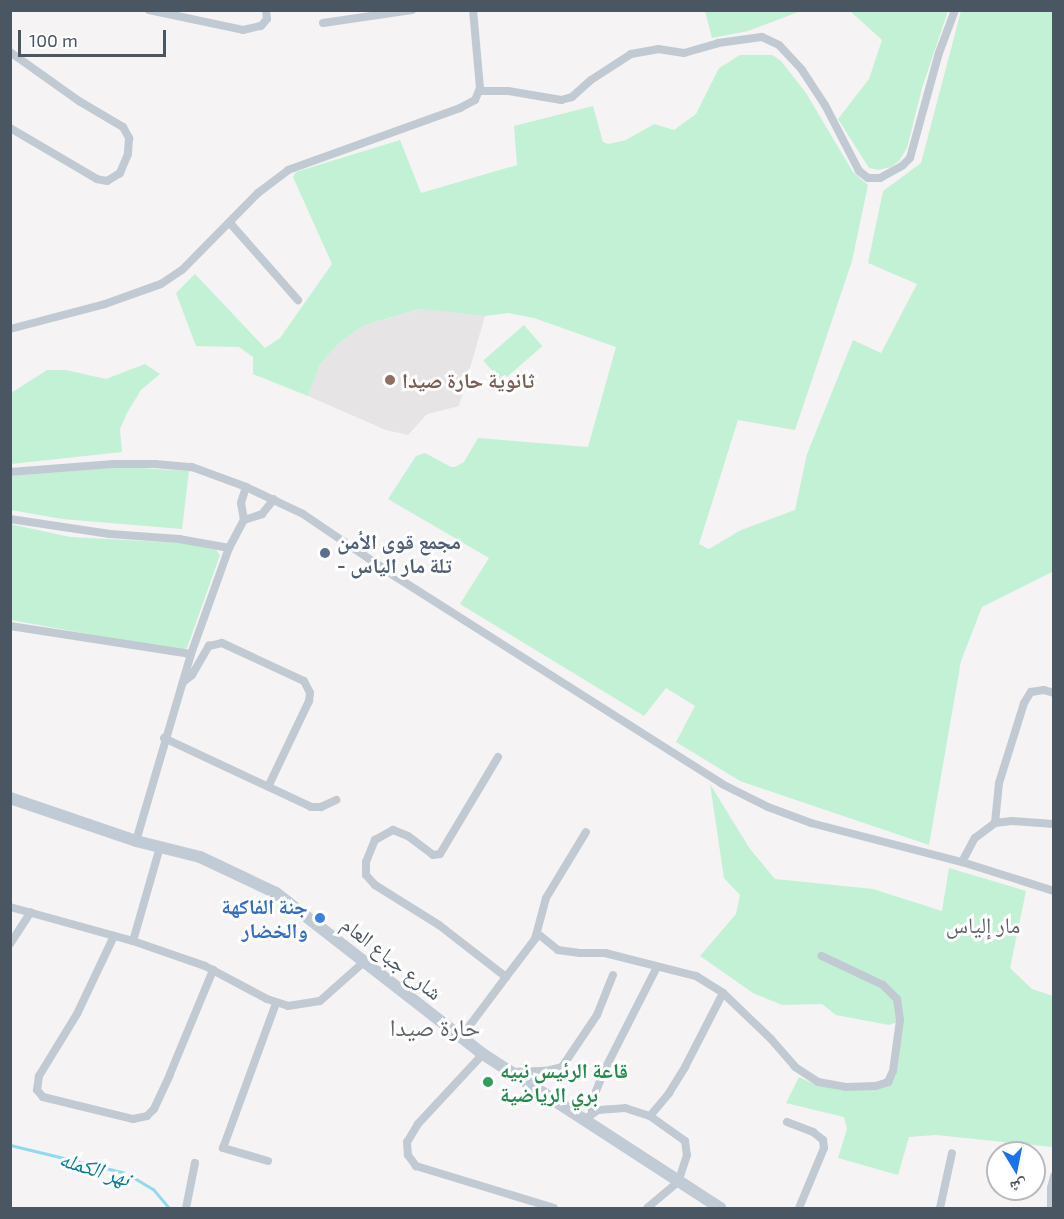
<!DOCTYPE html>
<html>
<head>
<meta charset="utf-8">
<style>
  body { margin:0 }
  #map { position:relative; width:1064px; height:1219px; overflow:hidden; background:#f5f3f3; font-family:"Exo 2","Noto Naskh Arabic",sans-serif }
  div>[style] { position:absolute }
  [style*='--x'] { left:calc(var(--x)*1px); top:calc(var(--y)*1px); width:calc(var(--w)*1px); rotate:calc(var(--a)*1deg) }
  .education>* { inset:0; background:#e6e4e5 }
  .green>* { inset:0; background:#c3f1d5; transform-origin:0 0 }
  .stream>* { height:3px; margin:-1.5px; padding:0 1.5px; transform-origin:1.5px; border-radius:1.5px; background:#90daee }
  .minor>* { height:8px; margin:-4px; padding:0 4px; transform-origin:4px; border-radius:4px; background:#c1cad2 }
  .secondary>* { height:12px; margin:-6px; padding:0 6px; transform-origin:6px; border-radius:6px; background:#c1cbd6 }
  .dots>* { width:16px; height:16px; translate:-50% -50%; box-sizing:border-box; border:3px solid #fff; border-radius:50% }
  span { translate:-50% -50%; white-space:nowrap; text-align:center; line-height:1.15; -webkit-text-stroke:6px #fff; paint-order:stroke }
  .education-label { font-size:21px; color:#785e54; font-weight:700 }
  .left { translate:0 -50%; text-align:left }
  .service-label { font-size:21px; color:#4e5e75; font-weight:700 }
  .shop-label { font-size:21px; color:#366cbe; font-weight:700 }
  .right { translate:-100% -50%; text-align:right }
  .street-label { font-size:21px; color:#4a5661 }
  .leisure-label { font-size:21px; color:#27864d; font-weight:700 }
  .neighbourhood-label { font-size:22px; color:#5f6368 }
  .water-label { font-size:22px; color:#0c7c9b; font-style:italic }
  .quarter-label { font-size:24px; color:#5f6368 }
  .frame { position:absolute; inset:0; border:12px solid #4a5661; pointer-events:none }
  .north { position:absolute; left:986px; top:1141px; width:60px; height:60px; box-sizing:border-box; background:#fff; border:2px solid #b7bbc0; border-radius:50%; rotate:170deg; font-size:16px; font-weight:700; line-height:24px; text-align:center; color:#4a5661 }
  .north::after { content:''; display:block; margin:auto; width:21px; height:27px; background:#1a73e8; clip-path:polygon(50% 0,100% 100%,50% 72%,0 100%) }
  .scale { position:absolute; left:18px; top:30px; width:148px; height:27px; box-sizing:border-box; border:3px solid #4a5661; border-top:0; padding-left:8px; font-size:18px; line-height:21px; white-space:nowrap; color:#4a5661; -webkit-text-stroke:4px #fff; paint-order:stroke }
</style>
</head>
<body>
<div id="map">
  <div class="education">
    <div style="clip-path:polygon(420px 309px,485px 316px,459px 406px,427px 414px,408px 435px,386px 430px,308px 396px,320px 364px,341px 341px,365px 325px)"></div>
  </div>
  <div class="green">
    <div style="clip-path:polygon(705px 11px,705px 10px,801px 11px,748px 31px,712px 38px)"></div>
    <div style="clip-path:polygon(850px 11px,948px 11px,922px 88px,907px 148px,899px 161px,891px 167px,878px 170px,869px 168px,838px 119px,869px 79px,882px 40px)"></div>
    <div style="clip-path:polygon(961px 11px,1053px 11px,1054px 571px,982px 607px,961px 661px,929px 845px,740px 781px,676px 742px,695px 706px,666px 688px,644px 716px,460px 604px,489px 558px,388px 499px,416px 456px,425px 453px,451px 467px,455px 467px,464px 462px,478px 438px,588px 447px,616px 347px,534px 318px,508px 313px,485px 316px,419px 309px,365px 325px,341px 341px,320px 364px,308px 396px,253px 374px,253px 357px,239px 347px,196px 346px,176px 293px,195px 274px,265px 348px,280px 338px,332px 264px,293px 177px,296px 172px,400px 140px,421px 193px,517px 165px,514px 126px,593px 106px,603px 142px,608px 144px,626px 140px,654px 124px,674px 130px,696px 114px,719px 68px,740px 55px,772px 55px,781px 61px,806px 93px,853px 172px,868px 185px,852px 261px,795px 430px,738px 420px,699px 544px,709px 549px,741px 530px,795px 510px,807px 454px,853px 340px,881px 353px,917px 284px,868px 263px,883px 191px,921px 163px)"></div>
    <div style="left:524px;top:325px;width:28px;height:54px;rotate:49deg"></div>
    <div style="clip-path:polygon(145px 364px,160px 374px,141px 390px,127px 413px,120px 429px,122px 452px,11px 464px,11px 393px,47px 370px,66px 370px,106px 379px)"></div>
    <div style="clip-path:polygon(123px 467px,189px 471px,182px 529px,62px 519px,11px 510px,10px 476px)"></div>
    <div style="clip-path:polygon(10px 524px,70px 537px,183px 543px,216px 550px,220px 555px,187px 648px,182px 651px,11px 620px)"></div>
    <div style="clip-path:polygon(710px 784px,750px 849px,775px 879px,873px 889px,942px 911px,949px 868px,1026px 891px,1010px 968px,1032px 989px,1053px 996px,1053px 1147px,936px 1135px,909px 1137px,898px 1175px,838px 1158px,847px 1129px,844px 1117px,786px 1103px,799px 1077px,818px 1086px,849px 1090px,895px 1076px,903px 1020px,889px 1025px,836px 1015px,822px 1004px,782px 1005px,753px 993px,700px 956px,736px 914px,740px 895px,724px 878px)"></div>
  </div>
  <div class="stream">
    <div style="--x:10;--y:1145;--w:119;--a:13.6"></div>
    <div style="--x:126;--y:1173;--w:31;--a:31"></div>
    <div style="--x:153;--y:1189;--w:25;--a:50"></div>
  </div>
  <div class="minor">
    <div style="--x:149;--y:10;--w:96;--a:12"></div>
    <div style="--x:243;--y:30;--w:18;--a:-13"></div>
    <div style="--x:261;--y:26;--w:9;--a:-49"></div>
    <div style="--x:267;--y:19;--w:9;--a:-96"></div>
    <div style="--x:323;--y:23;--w:90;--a:-8.3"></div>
    <div style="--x:10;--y:52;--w:85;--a:35.4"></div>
    <div style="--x:79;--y:101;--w:51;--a:30.6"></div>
    <div style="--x:123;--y:127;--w:13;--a:61"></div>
    <div style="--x:129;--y:138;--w:16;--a:94"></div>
    <div style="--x:128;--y:154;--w:21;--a:113"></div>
    <div style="--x:120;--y:173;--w:15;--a:148"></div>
    <div style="--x:107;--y:181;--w:10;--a:-169"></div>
    <div style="--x:97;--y:179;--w:101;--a:-149.6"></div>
    <div style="--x:479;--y:91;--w:29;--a:0"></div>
    <div style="--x:508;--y:91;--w:54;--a:9.6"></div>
    <div style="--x:561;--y:100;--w:11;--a:-15"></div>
    <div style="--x:572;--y:97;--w:25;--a:-42"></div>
    <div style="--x:591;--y:80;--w:48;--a:-33"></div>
    <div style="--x:631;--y:54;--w:27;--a:-10"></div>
    <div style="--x:658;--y:49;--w:26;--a:9"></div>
    <div style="--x:684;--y:53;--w:35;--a:-16"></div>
    <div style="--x:718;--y:43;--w:44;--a:-7.8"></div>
    <div style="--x:762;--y:37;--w:19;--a:25"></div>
    <div style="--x:779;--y:45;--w:34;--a:47"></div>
    <div style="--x:802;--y:70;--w:42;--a:56.7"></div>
    <div style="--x:825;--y:105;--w:74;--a:62.7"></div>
    <div style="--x:859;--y:171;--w:11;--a:38"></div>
    <div style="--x:868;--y:178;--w:12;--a:0"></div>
    <div style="--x:880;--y:178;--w:26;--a:-29"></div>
    <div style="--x:903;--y:165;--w:10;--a:-45"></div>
    <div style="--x:910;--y:158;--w:109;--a:-74.6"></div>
    <div style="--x:939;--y:53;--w:46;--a:-69.6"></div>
    <div style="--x:230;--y:223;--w:103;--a:48.6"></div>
    <div style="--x:10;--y:329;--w:98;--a:-14.7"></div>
    <div style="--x:105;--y:304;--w:59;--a:-19.7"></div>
    <div style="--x:161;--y:284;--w:25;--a:-34"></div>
    <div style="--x:182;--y:270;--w:108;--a:-45.4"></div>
    <div style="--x:258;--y:193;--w:38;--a:-37"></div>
    <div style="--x:288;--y:170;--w:183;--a:-19.8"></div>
    <div style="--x:460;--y:108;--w:17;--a:-28"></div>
    <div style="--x:475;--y:100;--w:13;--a:-67"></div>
    <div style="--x:480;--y:88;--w:78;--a:-95.1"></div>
    <div style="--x:10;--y:472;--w:104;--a:-4.4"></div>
    <div style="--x:114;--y:464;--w:41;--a:0"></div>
    <div style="--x:155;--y:464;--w:37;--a:5"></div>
    <div style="--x:192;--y:467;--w:58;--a:20.3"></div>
    <div style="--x:246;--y:487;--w:63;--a:25.3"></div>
    <div style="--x:303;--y:514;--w:109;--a:34.1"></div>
    <div style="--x:393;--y:575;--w:390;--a:32.4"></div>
    <div style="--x:722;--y:784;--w:51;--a:26.6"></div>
    <div style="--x:768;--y:807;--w:46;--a:20.4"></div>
    <div style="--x:811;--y:823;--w:156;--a:14.5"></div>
    <div style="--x:962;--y:862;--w:96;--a:17.5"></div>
    <div style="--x:10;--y:519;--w:101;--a:8.5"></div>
    <div style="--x:110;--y:534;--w:69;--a:4.1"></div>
    <div style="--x:179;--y:539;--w:51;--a:10.2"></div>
    <div style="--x:244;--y:520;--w:19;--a:-18"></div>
    <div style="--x:262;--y:514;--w:19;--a:-51"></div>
    <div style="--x:10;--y:626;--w:183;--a:8.8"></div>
    <div style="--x:183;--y:682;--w:11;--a:-38"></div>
    <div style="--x:192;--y:675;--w:34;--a:-60"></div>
    <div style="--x:209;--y:646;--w:13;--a:-13"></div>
    <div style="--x:222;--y:643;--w:90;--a:24.9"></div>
    <div style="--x:304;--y:681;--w:13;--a:63"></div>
    <div style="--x:310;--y:693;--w:8;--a:97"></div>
    <div style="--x:309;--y:701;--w:95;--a:115.5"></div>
    <div style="--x:164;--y:738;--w:162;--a:25.1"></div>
    <div style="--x:311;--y:807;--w:10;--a:0"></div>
    <div style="--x:321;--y:807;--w:17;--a:-25"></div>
    <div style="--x:995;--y:823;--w:40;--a:-84.3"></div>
    <div style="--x:999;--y:783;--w:84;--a:-72.6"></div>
    <div style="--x:1024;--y:703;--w:13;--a:-58"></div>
    <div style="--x:1031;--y:692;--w:13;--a:-9"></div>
    <div style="--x:1044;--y:690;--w:10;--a:17"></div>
    <div style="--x:136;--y:841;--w:195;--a:-73.6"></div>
    <div style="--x:191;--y:654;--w:113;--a:-70.3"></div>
    <div style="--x:229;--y:548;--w:32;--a:-62"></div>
    <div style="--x:244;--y:520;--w:17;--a:-100"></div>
    <div style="--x:241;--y:503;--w:17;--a:-73"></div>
    <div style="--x:962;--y:862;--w:27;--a:-62"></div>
    <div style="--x:975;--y:838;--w:25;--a:-37"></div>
    <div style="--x:995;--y:823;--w:17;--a:-7"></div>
    <div style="--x:1012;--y:821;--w:42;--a:4.1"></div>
    <div style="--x:10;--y:907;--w:128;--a:15.5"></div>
    <div style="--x:133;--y:941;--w:76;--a:19.1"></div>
    <div style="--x:205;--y:966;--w:70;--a:28"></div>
    <div style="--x:267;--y:999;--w:22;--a:18"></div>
    <div style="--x:288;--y:1006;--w:32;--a:-9"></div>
    <div style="--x:320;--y:1001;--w:59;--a:-41.6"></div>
    <div style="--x:537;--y:933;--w:27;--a:39"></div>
    <div style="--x:558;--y:950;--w:22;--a:8"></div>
    <div style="--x:580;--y:953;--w:25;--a:0"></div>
    <div style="--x:605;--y:953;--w:94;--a:14.2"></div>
    <div style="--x:696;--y:976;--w:32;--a:32"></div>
    <div style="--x:723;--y:993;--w:66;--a:43.8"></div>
    <div style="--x:771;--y:1039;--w:37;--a:49"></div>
    <div style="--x:795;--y:1067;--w:27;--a:33"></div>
    <div style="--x:818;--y:1082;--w:28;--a:10"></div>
    <div style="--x:846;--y:1087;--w:30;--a:-2"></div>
    <div style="--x:876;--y:1086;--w:13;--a:-18"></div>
    <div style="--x:888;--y:1082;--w:12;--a:-66"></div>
    <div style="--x:893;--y:1071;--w:51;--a:-82.2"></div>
    <div style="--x:900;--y:1020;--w:21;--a:-98"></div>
    <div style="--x:897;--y:999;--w:20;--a:-135"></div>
    <div style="--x:883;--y:985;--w:68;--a:-154.6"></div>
    <div style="--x:114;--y:936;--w:86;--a:115.4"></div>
    <div style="--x:77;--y:1014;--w:73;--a:121.5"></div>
    <div style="--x:39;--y:1076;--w:14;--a:98"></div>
    <div style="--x:37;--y:1090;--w:9;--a:49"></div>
    <div style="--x:43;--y:1097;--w:93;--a:13.7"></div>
    <div style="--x:133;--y:1119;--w:14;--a:-12"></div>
    <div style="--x:147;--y:1116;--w:10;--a:-45"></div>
    <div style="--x:154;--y:1109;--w:38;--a:-65"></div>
    <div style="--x:170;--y:1074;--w:113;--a:-67.5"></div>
    <div style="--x:133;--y:941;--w:98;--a:-74"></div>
    <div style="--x:10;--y:944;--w:38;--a:-57"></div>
    <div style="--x:506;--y:977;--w:48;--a:-52.7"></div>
    <div style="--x:535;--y:939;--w:42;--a:-75"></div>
    <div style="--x:546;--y:898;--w:77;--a:-58.8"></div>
    <div style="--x:461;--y:1037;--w:75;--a:-53.1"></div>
    <div style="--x:506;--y:977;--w:85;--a:-142.2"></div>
    <div style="--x:439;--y:925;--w:75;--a:-148"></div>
    <div style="--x:375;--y:885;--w:13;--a:-132"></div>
    <div style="--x:366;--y:875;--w:13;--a:-90"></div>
    <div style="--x:366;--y:862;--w:24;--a:-68"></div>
    <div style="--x:375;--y:840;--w:21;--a:-29"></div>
    <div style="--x:393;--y:830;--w:16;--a:22"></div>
    <div style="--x:408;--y:836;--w:31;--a:37"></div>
    <div style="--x:433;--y:855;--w:7;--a:-8"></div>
    <div style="--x:440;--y:854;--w:113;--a:-59.1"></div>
    <div style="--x:483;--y:1054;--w:96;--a:132.9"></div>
    <div style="--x:418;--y:1124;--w:21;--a:121"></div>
    <div style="--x:407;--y:1142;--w:13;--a:86"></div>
    <div style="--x:408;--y:1155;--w:14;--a:54"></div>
    <div style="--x:416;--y:1166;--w:144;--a:16.9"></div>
    <div style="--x:512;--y:1072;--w:34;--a:-2"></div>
    <div style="--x:546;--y:1071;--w:16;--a:-14"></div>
    <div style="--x:562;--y:1067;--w:63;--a:-56.1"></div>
    <div style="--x:597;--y:1015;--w:43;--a:-68.2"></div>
    <div style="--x:592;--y:1113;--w:12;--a:-90"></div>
    <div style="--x:592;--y:1101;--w:32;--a:-68"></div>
    <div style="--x:604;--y:1071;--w:117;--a:-63"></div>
    <div style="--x:650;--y:1116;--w:30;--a:-50"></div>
    <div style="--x:669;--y:1093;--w:31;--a:-58"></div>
    <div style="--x:685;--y:1067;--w:83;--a:-62.8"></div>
    <div style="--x:584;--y:1120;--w:17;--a:-36"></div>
    <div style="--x:598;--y:1110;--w:27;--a:-4"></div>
    <div style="--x:625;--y:1108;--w:26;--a:18"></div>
    <div style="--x:650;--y:1116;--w:43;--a:35.5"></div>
    <div style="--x:685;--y:1141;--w:14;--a:82"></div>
    <div style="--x:687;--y:1155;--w:28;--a:108"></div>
    <div style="--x:678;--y:1182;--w:40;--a:140"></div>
    <div style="--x:787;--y:1122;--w:28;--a:21"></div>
    <div style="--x:813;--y:1132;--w:13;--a:39"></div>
    <div style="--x:823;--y:1140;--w:8;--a:83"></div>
    <div style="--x:824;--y:1148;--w:65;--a:112.6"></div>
    <div style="--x:268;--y:1161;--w:47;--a:-163.9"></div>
    <div style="--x:223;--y:1148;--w:154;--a:-69.9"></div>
    <div style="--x:186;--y:1208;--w:46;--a:-78.7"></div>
    <div style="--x:940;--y:1208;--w:56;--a:-77.7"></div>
    <div style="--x:1051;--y:1208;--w:20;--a:-90"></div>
    <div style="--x:1051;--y:1188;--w:12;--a:-76"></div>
  </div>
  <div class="secondary">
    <div style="--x:10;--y:798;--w:133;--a:18.8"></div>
    <div style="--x:136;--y:841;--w:66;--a:14"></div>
    <div style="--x:200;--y:857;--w:84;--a:25.3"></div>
    <div style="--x:276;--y:893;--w:262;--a:37.9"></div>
    <div style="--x:483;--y:1054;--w:283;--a:33"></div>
  </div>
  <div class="dots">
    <div style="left:390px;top:380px;background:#8d6e63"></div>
    <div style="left:325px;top:553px;background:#5c6f8a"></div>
    <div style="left:320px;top:918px;background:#3f7fe0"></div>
    <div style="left:488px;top:1082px;background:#2e9e5b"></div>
  </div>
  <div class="education-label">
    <span class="left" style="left:402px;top:380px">ثانوية حارة صيدا</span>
  </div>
  <div class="service-label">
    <span class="left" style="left:337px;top:553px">مجمع قوى الأمن<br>- تلة مار الياس</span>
  </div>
  <div class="shop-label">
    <span class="right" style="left:308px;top:918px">جنة الفاكهة<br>والخضار</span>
  </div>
  <div class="street-label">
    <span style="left:392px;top:958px;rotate:38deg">شارع جباع العام</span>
  </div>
  <div class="leisure-label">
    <span class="left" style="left:500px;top:1082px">قاعة الرئيس نبيه<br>بري الرياضية</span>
  </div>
  <div class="neighbourhood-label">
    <span style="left:983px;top:925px">مار إلياس</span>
  </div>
  <div class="water-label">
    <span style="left:95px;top:1168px;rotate:17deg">نهر الكمله</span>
  </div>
  <div class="quarter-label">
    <span style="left:435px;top:1027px">حارة صيدا</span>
  </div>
  <div class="frame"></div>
  <div class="north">ش</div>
  <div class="scale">100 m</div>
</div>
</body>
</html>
